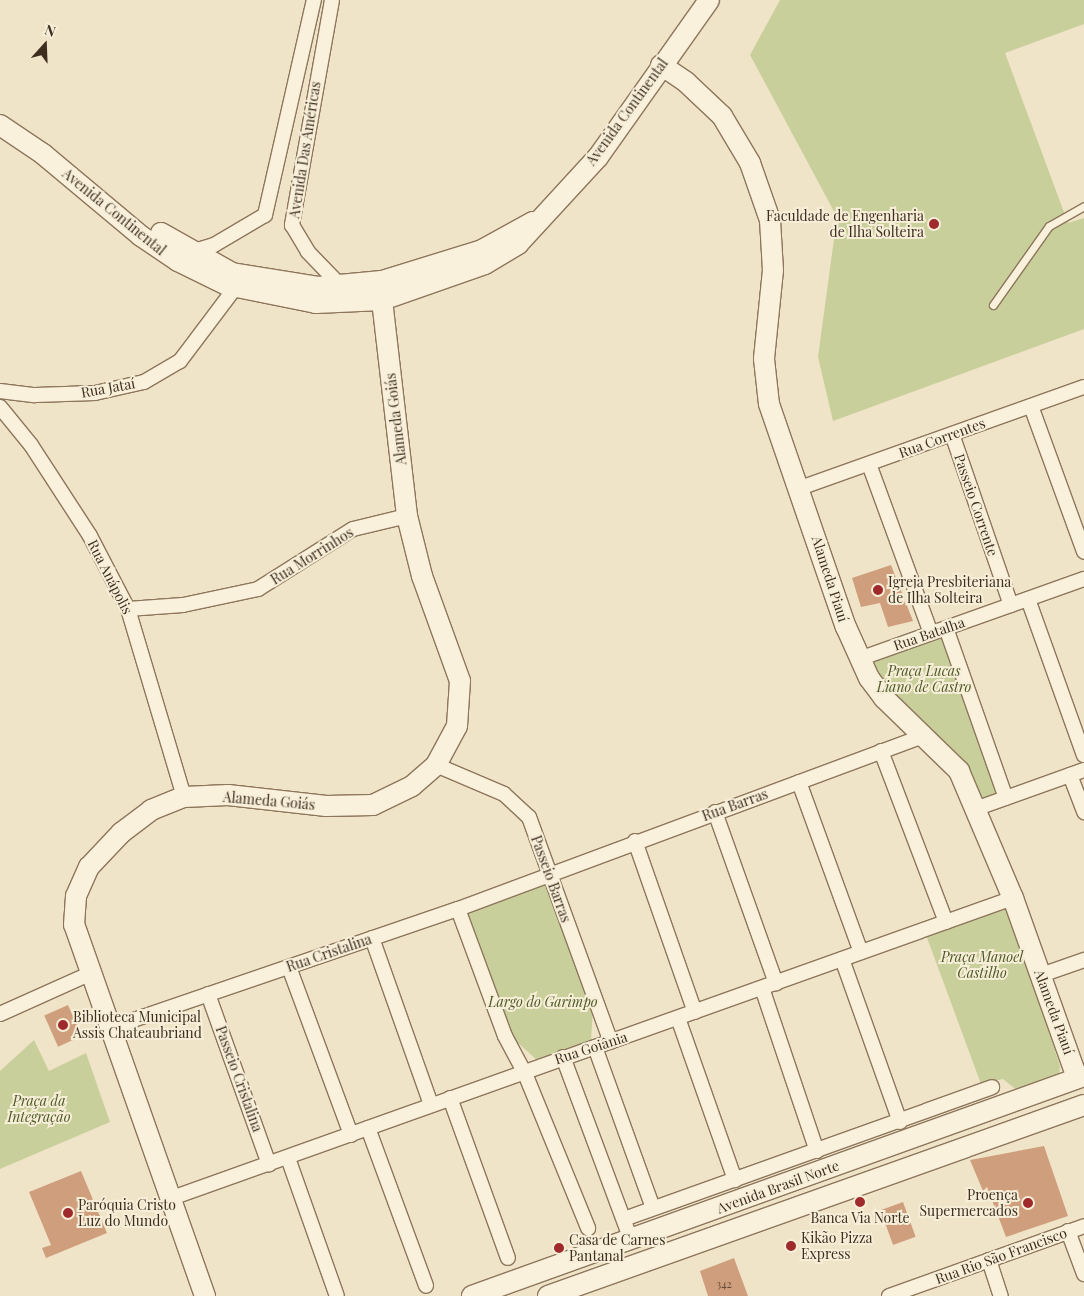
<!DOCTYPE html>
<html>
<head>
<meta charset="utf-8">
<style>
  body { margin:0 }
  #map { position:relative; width:1084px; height:1296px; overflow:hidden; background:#f0e4c8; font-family:"Playfair Display",serif }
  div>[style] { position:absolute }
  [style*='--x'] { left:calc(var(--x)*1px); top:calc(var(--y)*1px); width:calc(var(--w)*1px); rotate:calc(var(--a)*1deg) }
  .green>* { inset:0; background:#c9cf9b }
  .building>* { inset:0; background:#cf9f7d; transform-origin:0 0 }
  .roads { filter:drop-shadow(1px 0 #8d765c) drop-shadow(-1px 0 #8d765c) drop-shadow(0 1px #8d765c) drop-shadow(0 -1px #8d765c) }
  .lane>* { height:7px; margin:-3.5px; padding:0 3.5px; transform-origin:3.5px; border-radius:3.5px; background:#faf1dc }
  .street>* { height:14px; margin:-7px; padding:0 7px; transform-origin:7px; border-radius:7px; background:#faf1dc }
  .secondary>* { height:20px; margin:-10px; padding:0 10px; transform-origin:10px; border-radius:10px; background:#faf1dc }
  .dots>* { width:14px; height:14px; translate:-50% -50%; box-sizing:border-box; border:2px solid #f7eed8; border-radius:50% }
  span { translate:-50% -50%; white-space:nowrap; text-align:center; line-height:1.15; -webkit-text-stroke:4px #f7eed8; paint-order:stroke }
  .number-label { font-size:11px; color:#624a37 }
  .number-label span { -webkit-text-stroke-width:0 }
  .street-label { font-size:14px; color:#3d2e20 }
  .poi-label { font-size:14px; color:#3d2e20 }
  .right { translate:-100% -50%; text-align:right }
  .left { translate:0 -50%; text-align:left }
  .park-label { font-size:14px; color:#4d5a26; font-style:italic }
  .north { position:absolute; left:20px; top:20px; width:50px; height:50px; -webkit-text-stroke:4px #f7eed8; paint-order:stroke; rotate:20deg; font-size:14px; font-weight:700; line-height:20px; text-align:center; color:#3d2e20 }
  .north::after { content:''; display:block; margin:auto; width:18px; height:22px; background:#3d2e20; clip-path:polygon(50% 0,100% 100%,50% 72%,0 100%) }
</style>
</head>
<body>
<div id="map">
  <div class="green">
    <div style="clip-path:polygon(780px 0,1084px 0,1084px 24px,1005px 53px,1068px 223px,1084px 218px,1084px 329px,833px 421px,818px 357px,837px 217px,750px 55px)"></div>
    <div style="clip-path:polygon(943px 636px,1001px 793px,981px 801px,869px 662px)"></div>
    <div style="clip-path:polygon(547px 881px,593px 1008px,591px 1042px,538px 1061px,508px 1034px,464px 911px)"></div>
    <div style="clip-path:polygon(1008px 908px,1060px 1066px,1059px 1076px,1018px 1091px,1003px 1079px,981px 1084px,926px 935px)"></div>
    <div style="clip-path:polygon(34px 1040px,49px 1071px,86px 1053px,110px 1122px,0 1169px,0 1071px)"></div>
  </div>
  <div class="building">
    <div style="clip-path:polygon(891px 565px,913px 621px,888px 627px,880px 603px,861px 607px,852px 578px)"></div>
    <div style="left:68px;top:1005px;width:34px;height:26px;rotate:66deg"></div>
    <div style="clip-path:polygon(1044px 1146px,1068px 1216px,1006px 1237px,987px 1187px,983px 1191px,970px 1160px)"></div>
    <div style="clip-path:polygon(81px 1171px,107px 1233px,46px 1258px,42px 1248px,51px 1245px,29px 1192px)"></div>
    <div style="left:903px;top:1202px;width:37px;height:24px;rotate:70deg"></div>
    <div style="clip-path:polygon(734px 1258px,748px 1296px,708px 1296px,700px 1271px)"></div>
  </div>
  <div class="roads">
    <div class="lane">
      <div style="--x:993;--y:305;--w:97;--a:-54.7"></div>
      <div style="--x:1049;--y:226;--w:40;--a:-29.7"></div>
    </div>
    <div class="street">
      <div style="--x:332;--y:0;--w:229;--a:100.1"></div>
      <div style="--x:292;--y:225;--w:31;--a:59"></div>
      <div style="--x:308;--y:252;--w:46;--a:45.9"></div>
      <div style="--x:191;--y:252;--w:24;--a:-17"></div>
      <div style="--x:214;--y:245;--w:59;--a:-30.5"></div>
      <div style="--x:265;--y:215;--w:221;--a:-77.2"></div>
      <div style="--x:0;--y:391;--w:35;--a:7"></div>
      <div style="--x:35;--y:395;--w:60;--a:-1.9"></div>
      <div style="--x:95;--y:393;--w:50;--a:-12.7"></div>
      <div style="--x:144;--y:382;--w:42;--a:-30.3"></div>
      <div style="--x:180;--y:361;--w:91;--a:-53"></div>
      <div style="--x:1031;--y:406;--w:155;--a:70"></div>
      <div style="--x:0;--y:407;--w:49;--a:50.8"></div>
      <div style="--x:31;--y:445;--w:108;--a:57"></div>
      <div style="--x:90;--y:536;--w:82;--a:62.5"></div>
      <div style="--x:128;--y:609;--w:196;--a:73.4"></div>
      <div style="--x:952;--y:434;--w:181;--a:71"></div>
      <div style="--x:869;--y:464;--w:180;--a:69.9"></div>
      <div style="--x:800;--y:488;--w:301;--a:-19.6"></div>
      <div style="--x:1028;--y:599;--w:166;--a:70.3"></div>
      <div style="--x:128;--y:609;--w:55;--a:-4.2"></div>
      <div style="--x:183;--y:605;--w:77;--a:-12"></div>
      <div style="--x:258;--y:589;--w:112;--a:-32.3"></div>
      <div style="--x:353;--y:529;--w:56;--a:-13.5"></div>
      <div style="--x:946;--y:628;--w:180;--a:70.6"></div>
      <div style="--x:859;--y:659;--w:239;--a:-19.6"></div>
      <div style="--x:881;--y:751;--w:183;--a:69.2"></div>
      <div style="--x:436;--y:765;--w:74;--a:23.1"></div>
      <div style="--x:504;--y:794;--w:34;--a:43"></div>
      <div style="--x:529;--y:817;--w:239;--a:70"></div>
      <div style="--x:1070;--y:775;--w:40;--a:69"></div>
      <div style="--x:799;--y:782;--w:181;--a:70"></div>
      <div style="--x:975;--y:809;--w:116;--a:-19.7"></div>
      <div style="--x:715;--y:812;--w:182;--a:70.4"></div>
      <div style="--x:635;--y:841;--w:181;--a:70.7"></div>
      <div style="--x:458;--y:909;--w:135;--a:69.7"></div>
      <div style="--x:505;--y:1036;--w:40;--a:62"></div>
      <div style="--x:524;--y:1071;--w:170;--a:67.8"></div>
      <div style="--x:372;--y:938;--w:177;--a:70.5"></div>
      <div style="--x:842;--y:959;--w:173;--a:70.4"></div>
      <div style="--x:289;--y:967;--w:179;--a:69.7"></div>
      <div style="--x:1041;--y:975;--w:46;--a:-19.2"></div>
      <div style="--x:762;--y:988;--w:172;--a:71.4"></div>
      <div style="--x:208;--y:994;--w:181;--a:70.3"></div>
      <div style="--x:0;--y:1014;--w:98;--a:-24.2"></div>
      <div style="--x:678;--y:1018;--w:172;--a:70.6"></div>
      <div style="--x:107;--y:1029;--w:371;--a:-18.9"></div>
      <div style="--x:458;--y:909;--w:493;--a:-20.4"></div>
      <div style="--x:595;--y:1047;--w:171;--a:70.2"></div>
      <div style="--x:563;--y:1057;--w:195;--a:69.6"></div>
      <div style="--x:450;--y:1098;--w:170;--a:70.1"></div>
      <div style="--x:368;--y:1128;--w:168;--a:69.8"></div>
      <div style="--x:288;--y:1158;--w:146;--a:70.5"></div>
      <div style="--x:169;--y:1199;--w:896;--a:-19.63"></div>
      <div style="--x:624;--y:1219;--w:391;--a:-19.7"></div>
      <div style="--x:1068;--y:1231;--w:46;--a:69.6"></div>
      <div style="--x:989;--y:1260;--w:38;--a:72"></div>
      <div style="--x:889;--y:1296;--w:207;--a:-19.7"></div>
    </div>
    <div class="secondary">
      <div style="--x:661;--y:65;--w:30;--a:34"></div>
      <div style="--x:686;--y:82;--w:50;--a:43.4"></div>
      <div style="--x:722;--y:116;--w:55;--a:59.2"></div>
      <div style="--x:750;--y:163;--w:60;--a:70.7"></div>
      <div style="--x:770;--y:220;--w:50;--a:86.6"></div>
      <div style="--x:773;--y:270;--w:89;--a:95.8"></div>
      <div style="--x:764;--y:359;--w:45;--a:83.7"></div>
      <div style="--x:769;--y:404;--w:236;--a:71"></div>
      <div style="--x:846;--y:627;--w:56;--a:65.7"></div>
      <div style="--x:869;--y:678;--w:25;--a:53"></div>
      <div style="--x:884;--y:698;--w:105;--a:44.2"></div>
      <div style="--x:959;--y:771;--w:138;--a:67"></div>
      <div style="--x:1013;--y:898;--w:191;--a:70.4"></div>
      <div style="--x:0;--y:125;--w:52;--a:34"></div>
      <div style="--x:43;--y:154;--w:128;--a:39.9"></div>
      <div style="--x:141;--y:236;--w:45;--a:34"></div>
      <div style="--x:178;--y:261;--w:55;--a:26.1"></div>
      <div style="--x:227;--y:285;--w:91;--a:11.4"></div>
      <div style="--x:316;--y:303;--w:66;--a:-2.6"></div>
      <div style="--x:382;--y:300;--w:109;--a:-19.3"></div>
      <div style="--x:485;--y:264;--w:39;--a:-31"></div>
      <div style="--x:518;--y:244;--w:118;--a:-47.4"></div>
      <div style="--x:598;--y:157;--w:192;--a:-54.7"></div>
      <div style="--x:161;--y:233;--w:81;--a:29.4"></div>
      <div style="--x:232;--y:273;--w:87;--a:9.2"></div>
      <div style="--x:318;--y:287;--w:64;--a:-5.4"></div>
      <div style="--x:382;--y:281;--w:105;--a:-17.2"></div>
      <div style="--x:482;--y:250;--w:58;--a:-28.8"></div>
      <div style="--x:205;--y:1296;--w:393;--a:-109.4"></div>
      <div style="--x:74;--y:925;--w:29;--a:-86"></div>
      <div style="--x:76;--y:896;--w:32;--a:-66"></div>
      <div style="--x:89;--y:867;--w:47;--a:-46.7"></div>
      <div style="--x:121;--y:833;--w:38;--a:-37"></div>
      <div style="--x:151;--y:810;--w:35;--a:-22"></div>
      <div style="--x:184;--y:797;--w:44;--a:-2.6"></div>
      <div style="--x:228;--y:795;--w:99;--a:6.4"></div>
      <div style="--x:326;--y:806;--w:47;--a:-1.2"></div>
      <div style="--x:373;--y:805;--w:43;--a:-26"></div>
      <div style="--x:412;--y:786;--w:32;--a:-41"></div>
      <div style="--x:436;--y:765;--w:44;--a:-61.7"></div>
      <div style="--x:457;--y:726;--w:45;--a:-86.2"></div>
      <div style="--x:460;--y:681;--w:112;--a:-109.9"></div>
      <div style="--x:422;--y:576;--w:62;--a:-104"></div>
      <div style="--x:407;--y:516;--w:217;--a:-96.6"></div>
      <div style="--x:472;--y:1296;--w:650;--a:-19.77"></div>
      <div style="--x:548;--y:1296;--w:569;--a:-19.61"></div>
    </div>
  </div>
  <div class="dots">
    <div style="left:934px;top:224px;background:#9e2a2b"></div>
    <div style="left:878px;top:590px;background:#9e2a2b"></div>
    <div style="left:63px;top:1025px;background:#9e2a2b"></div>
    <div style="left:860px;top:1202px;background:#9e2a2b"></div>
    <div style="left:1028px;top:1203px;background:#9e2a2b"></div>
    <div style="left:68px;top:1213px;background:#9e2a2b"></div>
    <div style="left:791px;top:1246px;background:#9e2a2b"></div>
    <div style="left:559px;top:1248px;background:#9e2a2b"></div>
  </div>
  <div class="number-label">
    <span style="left:724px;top:1284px">342</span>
  </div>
  <div class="street-label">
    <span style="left:627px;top:112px;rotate:-54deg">Avenida Continental</span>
    <span style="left:305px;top:150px;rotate:-81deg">Avenida Das Américas</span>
    <span style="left:114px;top:212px;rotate:39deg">Avenida Continental</span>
    <span style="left:108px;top:388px;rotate:-10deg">Rua Jataí</span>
    <span style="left:396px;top:419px;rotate:-97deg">Alameda Goiás</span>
    <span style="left:942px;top:438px;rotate:-20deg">Rua Correntes</span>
    <span style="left:976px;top:505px;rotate:71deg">Passeio Corrente</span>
    <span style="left:312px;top:556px;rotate:-32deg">Rua Morrinhos</span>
    <span style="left:110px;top:577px;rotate:63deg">Rua Anápolis</span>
    <span style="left:830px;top:579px;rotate:72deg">Alameda Piauí</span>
    <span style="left:929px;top:634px;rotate:-19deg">Rua Batalha</span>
    <span style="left:269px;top:801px;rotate:5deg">Alameda Goiás</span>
    <span style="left:735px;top:805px;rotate:-20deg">Rua Barras</span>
    <span style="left:551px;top:879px;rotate:70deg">Passeio Barras</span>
    <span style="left:329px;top:953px;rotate:-19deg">Rua Cristalina</span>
    <span style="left:1054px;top:1012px;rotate:70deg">Alameda Piauí</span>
    <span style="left:591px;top:1048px;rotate:-18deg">Rua Goiânia</span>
    <span style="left:239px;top:1079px;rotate:70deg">Passeio Cristalina</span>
    <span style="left:778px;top:1187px;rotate:-20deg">Avenida Brasil Norte</span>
    <span style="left:1001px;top:1256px;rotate:-20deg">Rua Rio São Francisco</span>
  </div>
  <div class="poi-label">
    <span class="right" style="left:924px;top:224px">Faculdade de Engenharia<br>de Ilha Solteira</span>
    <span class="left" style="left:888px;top:590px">Igreja Presbiteriana<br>de Ilha Solteira</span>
    <span class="left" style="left:73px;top:1025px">Biblioteca Municipal<br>Assis Chateaubriand</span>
    <span class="right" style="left:1018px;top:1203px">Proença<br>Supermercados</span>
    <span class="left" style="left:78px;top:1213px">Paróquia Cristo<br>Luz do Mundo</span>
    <span style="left:860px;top:1218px">Banca Via Norte</span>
    <span class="left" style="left:801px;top:1246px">Kikão Pizza<br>Express</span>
    <span class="left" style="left:569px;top:1248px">Casa de Carnes<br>Pantanal</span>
  </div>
  <div class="park-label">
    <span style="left:924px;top:679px">Praça Lucas<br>Liano de Castro</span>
    <span style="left:982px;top:965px">Praça Manoel<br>Castilho</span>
    <span style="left:543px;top:1002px">Largo do Garimpo</span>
    <span style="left:39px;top:1109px">Praça da<br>Integração</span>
  </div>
  <div class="north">N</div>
</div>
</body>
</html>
